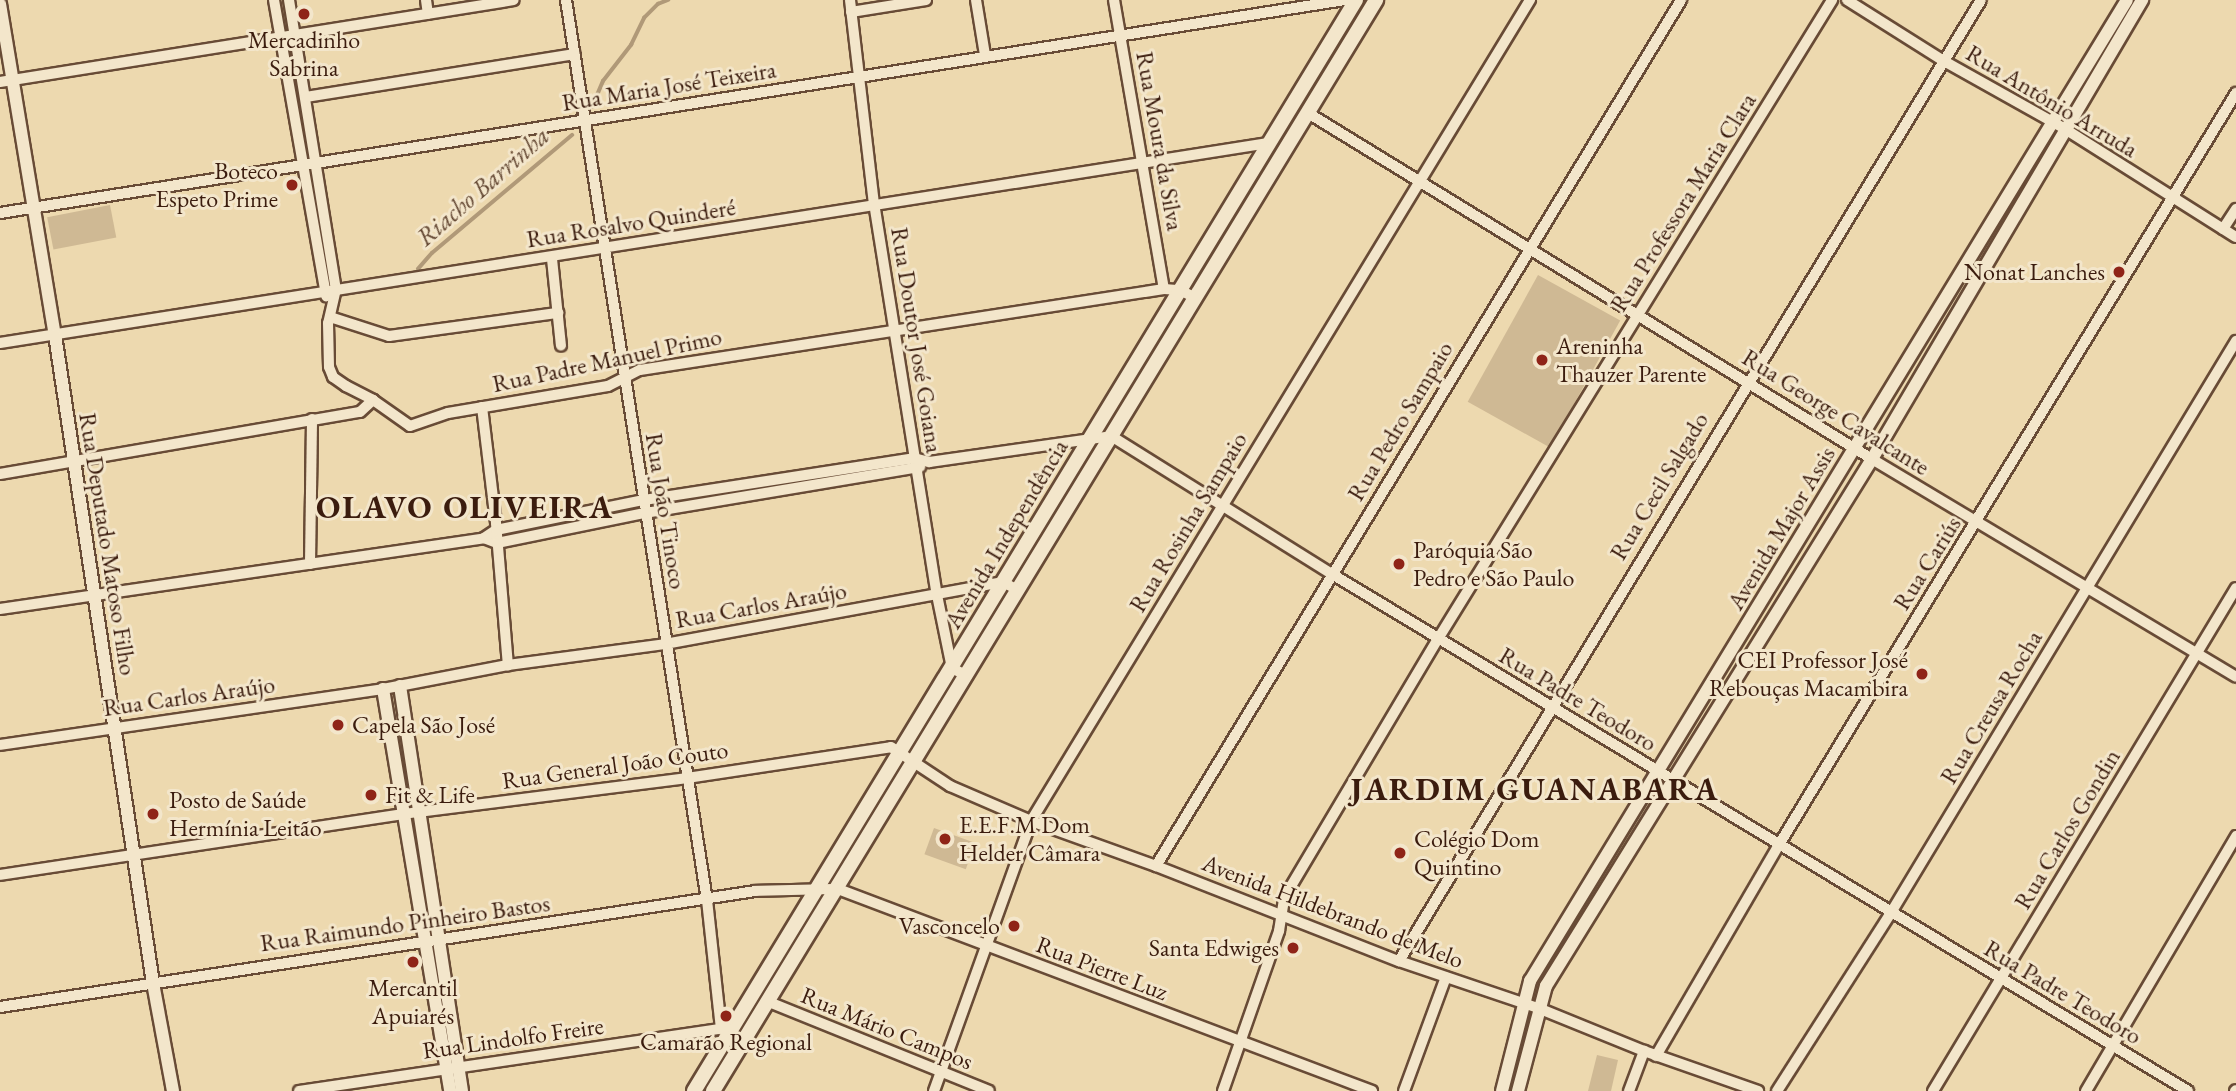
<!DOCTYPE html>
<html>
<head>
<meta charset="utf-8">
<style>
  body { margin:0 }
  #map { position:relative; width:2236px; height:1091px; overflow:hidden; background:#edd9af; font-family:"EB Garamond",serif }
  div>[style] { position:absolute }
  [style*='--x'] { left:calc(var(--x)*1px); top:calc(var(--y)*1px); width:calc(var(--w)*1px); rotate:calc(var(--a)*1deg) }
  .green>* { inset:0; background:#cfb994; transform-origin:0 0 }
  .stream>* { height:3.5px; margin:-1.75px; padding:0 1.75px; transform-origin:1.75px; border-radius:1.75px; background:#b09978 }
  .roads { filter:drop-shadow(2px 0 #684b36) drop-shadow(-2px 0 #684b36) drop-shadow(0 2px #684b36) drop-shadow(0 -2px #684b36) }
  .minor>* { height:10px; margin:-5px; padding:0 5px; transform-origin:5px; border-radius:5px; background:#f3e6cb }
  .tertiary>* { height:12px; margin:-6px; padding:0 6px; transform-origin:6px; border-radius:6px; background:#f3e6cb }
  .secondary>* { height:14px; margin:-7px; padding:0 7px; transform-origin:7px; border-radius:7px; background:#f3e6cb }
  .dots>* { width:19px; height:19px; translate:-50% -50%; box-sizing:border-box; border:4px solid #f3e6cb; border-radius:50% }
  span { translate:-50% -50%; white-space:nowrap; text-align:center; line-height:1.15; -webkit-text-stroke:6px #f3e6cb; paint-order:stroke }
  .poi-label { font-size:24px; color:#3b1c0e }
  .right { translate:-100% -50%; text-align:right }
  .left { translate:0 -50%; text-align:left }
  .street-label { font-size:24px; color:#3b1c0e }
  .water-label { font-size:26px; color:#644833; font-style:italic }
  .district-label { font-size:32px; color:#3b1c0e; font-weight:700; letter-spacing:2px }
</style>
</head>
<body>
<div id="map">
  <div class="green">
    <div style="left:110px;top:205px;width:33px;height:64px;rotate:79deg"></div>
    <div style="left:1538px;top:275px;width:94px;height:145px;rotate:29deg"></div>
    <div style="left:934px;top:828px;width:44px;height:28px;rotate:20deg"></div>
    <div style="clip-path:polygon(1597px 1055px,1618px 1060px,1611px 1091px,1588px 1091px)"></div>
  </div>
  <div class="stream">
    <div style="--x:592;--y:107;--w:28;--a:-67"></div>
    <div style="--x:603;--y:81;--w:46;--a:-52.1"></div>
    <div style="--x:631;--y:45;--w:30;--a:-64"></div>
    <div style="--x:644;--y:18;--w:20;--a:-45"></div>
    <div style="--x:658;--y:4;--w:11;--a:-22"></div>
    <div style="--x:418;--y:269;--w:21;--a:-49"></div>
    <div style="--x:432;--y:253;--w:183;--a:-40.1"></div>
  </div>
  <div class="roads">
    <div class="minor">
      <div style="--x:274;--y:0;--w:301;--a:80"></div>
      <div style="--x:289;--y:0;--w:293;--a:80.8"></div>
      <div style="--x:336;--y:289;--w:35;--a:103"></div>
      <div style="--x:328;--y:323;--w:44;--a:88.7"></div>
      <div style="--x:329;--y:367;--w:11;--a:68"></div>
      <div style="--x:333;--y:377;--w:16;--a:35"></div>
      <div style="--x:346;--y:386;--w:30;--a:27"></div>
      <div style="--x:373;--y:400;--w:45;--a:35.1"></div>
      <div style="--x:410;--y:426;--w:40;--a:-18.9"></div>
      <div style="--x:448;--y:413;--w:162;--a:-9.6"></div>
      <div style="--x:608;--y:386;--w:36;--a:-27"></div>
      <div style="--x:640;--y:370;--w:530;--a:-8.79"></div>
      <div style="--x:1164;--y:289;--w:16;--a:4"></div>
      <div style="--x:1180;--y:290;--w:18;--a:27"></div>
      <div style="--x:426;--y:0;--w:14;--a:82"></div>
      <div style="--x:566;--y:0;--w:911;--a:81.1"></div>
      <div style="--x:707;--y:900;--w:130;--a:83.8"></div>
      <div style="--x:850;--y:0;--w:204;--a:83.3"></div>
      <div style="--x:874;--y:203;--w:397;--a:80.9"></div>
      <div style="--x:937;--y:595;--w:75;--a:78.4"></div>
      <div style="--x:952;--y:668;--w:17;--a:28"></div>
      <div style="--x:976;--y:0;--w:56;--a:80.7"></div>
      <div style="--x:1114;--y:0;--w:293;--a:80.2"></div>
      <div style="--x:1847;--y:0;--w:115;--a:32.2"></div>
      <div style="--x:1944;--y:61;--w:139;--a:29.3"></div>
      <div style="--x:2065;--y:129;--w:202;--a:32.3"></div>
      <div style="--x:851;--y:12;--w:76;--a:-9.1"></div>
      <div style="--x:0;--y:82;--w:520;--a:-9.06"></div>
      <div style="--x:306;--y:97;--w:272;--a:-9.1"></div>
      <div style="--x:1308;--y:113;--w:662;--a:31.53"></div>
      <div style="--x:1872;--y:459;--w:424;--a:30.9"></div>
      <div style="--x:0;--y:213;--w:1362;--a:-9"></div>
      <div style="--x:2223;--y:229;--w:24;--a:-57"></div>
      <div style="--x:552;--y:259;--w:87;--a:84.1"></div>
      <div style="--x:330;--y:317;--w:62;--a:17.9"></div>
      <div style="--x:389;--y:336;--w:171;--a:-7.8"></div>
      <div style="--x:0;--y:343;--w:1284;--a:-8.96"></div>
      <div style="--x:482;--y:407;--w:117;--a:83.1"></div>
      <div style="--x:496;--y:523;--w:143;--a:85.2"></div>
      <div style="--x:0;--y:474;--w:365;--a:-9.8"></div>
      <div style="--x:360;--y:412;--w:18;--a:-43"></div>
      <div style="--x:484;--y:538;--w:14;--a:21"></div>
      <div style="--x:497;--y:543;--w:151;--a:-11.5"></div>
      <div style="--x:645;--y:513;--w:279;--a:-9.5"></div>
      <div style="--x:310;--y:564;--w:145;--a:-89.2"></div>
      <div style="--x:0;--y:609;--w:489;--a:-8.3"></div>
      <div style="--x:484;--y:538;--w:14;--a:-34"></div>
      <div style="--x:496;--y:530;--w:151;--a:-11.5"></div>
      <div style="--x:644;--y:500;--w:273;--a:-8.8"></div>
      <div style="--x:914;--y:458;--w:16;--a:15"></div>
      <div style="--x:929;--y:462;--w:184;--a:-8.1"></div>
      <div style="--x:1111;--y:436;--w:261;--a:32"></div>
      <div style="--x:1332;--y:574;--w:1000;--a:31.13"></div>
      <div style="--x:0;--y:745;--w:387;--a:-8.3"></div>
      <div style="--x:383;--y:689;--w:127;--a:-10.9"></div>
      <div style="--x:508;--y:665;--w:158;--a:-7.6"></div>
      <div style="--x:665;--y:644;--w:344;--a:-10.4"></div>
      <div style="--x:1003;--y:582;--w:18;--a:29"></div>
      <div style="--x:1156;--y:866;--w:1013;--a:-58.77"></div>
      <div style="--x:0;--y:875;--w:408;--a:-8.6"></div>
      <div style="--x:403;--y:814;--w:286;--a:-7.2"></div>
      <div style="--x:687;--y:778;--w:206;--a:-8.6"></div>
      <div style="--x:891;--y:747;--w:71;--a:33.5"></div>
      <div style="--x:950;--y:786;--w:88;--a:23.4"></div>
      <div style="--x:1031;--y:821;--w:133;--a:19.8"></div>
      <div style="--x:1156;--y:866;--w:261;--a:21.4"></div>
      <div style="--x:1399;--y:961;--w:147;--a:18.7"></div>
      <div style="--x:1538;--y:1008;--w:114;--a:22.1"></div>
      <div style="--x:1644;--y:1051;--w:121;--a:19.3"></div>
      <div style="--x:1399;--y:961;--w:1123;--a:-58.8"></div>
      <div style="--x:769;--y:1002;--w:237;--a:22"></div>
      <div style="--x:0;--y:1007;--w:764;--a:-8.73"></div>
      <div style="--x:755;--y:891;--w:83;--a:-1.4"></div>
      <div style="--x:838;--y:889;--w:571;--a:20.72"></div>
      <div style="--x:1656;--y:1056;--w:246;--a:-59.8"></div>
      <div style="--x:1780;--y:843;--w:878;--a:-58.7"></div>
      <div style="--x:299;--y:1091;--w:434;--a:-8.4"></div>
      <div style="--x:934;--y:1091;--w:287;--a:-70.2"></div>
      <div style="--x:1031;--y:821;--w:961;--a:-58.71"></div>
      <div style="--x:1223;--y:1091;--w:170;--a:-70.7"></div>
      <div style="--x:1279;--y:931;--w:33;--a:-81"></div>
      <div style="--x:1284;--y:898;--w:301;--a:-59.3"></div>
      <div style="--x:1438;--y:639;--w:751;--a:-58.34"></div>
      <div style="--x:1404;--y:1091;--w:121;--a:-69.8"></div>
      <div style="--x:1629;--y:1091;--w:43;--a:-69.4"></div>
      <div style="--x:1777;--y:1091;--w:214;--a:-57.4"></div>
      <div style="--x:1892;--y:911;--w:666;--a:-58.89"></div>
      <div style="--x:1933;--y:1091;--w:587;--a:-58.94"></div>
      <div style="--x:2086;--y:1091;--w:296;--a:-59.5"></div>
      <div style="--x:2235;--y:1091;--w:1;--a:-45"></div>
    </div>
    <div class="tertiary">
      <div style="--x:0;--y:4;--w:336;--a:80.6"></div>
      <div style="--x:55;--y:335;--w:655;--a:81.4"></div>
      <div style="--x:153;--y:983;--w:110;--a:79.5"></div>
      <div style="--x:400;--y:686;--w:410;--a:81.3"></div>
      <div style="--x:383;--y:689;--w:408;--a:80.5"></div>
      <div style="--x:1502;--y:1091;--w:114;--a:-75.7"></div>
      <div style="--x:1530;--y:981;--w:1148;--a:-58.68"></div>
      <div style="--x:1518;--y:1091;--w:109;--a:-75.1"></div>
      <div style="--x:1546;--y:986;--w:620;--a:-58.26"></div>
      <div style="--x:1872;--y:459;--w:533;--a:-59.53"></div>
    </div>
    <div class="secondary">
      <div style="--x:694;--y:1091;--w:1276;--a:-58.75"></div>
      <div style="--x:713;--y:1091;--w:1277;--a:-58.71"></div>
    </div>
  </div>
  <div class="dots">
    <div style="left:304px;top:14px;background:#8f2418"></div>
    <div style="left:292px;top:185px;background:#8f2418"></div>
    <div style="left:2119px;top:272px;background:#8f2418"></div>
    <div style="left:1542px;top:360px;background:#8f2418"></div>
    <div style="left:1399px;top:564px;background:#8f2418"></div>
    <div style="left:1922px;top:674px;background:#8f2418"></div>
    <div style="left:338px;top:725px;background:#8f2418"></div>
    <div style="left:371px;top:795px;background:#8f2418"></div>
    <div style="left:153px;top:814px;background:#8f2418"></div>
    <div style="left:945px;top:839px;background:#8f2418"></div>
    <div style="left:1400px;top:853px;background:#8f2418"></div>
    <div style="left:1014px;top:926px;background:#8f2418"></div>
    <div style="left:1293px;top:948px;background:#8f2418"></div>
    <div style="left:413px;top:962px;background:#8f2418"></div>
    <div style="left:726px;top:1016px;background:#8f2418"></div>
  </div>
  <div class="poi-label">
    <span style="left:304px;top:54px">Mercadinho<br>Sabrina</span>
    <span class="right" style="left:278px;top:185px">Boteco<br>Espeto Prime</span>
    <span class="right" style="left:2105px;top:272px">Nonat Lanches</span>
    <span class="left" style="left:1556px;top:360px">Areninha<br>Thauzer Parente</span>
    <span class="left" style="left:1413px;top:564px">Paróquia São<br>Pedro e São Paulo</span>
    <span class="right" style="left:1908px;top:674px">CEI Professor José<br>Rebouças Macambira</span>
    <span class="left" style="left:352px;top:725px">Capela São José</span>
    <span class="left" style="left:385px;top:795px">Fit &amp; Life</span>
    <span class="left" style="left:169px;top:814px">Posto de Saúde<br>Hermínia Leitão</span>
    <span class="left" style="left:959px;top:839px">E.E.F.M Dom<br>Helder Câmara</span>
    <span class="left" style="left:1414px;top:853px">Colégio Dom<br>Quintino</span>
    <span class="right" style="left:1000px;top:926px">Vasconcelo</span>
    <span class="right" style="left:1279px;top:948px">Santa Edwiges</span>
    <span style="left:413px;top:1002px">Mercantil<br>Apuiarés</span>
    <span style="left:726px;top:1042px">Camarão Regional</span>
  </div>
  <div class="street-label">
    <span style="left:669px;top:86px;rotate:-9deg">Rua Maria José Teixeira</span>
    <span style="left:2052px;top:101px;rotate:31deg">Rua Antônio Arruda</span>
    <span style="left:1160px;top:141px;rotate:80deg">Rua Moura da Silva</span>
    <span style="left:1683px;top:202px;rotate:-58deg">Rua Professora Maria Clara</span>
    <span style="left:631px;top:223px;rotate:-9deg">Rua Rosalvo Quinderé</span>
    <span style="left:917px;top:340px;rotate:81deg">Rua Doutor José Goiana</span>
    <span style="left:607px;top:360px;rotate:-12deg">Rua Padre Manuel Primo</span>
    <span style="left:1836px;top:412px;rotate:32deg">Rua George Cavalcante</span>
    <span style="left:1400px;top:421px;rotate:-59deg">Rua Pedro Sampaio</span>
    <span style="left:1659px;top:486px;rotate:-59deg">Rua Cecil Salgado</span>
    <span style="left:666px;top:511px;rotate:81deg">Rua João Tinoco</span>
    <span style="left:1188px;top:522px;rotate:-59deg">Rua Rosinha Sampaio</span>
    <span style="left:1781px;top:528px;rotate:-59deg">Avenida Major Assis</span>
    <span style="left:1006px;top:534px;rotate:-59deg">Avenida Independência</span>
    <span style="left:108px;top:544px;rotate:81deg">Rua Deputado Matoso Filho</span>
    <span style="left:1927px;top:563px;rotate:-58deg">Rua Cariús</span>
    <span style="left:761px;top:605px;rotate:-10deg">Rua Carlos Araújo</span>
    <span style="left:189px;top:696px;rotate:-8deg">Rua Carlos Araújo</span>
    <span style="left:1578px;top:699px;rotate:31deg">Rua Padre Teodoro</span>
    <span style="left:1991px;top:707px;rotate:-59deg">Rua Creusa Rocha</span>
    <span style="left:615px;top:765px;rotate:-8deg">Rua General João Couto</span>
    <span style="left:2067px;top:829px;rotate:-59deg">Rua Carlos Gondin</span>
    <span style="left:1333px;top:911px;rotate:21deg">Avenida Hildebrando de Melo</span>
    <span style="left:405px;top:923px;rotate:-8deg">Rua Raimundo Pinheiro Bastos</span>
    <span style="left:1102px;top:968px;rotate:21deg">Rua Pierre Luz</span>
    <span style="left:2063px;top:992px;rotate:31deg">Rua Padre Teodoro</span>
    <span style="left:887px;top:1028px;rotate:22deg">Rua Mário Campos</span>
    <span style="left:513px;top:1038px;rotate:-8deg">Rua Lindolfo Freire</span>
  </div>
  <div class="water-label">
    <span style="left:483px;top:187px;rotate:-41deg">Riacho Barrinha</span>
  </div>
  <div class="district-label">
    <span style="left:465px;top:507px">OLAVO OLIVEIRA</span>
    <span style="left:1535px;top:789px">JARDIM GUANABARA</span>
  </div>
</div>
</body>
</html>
